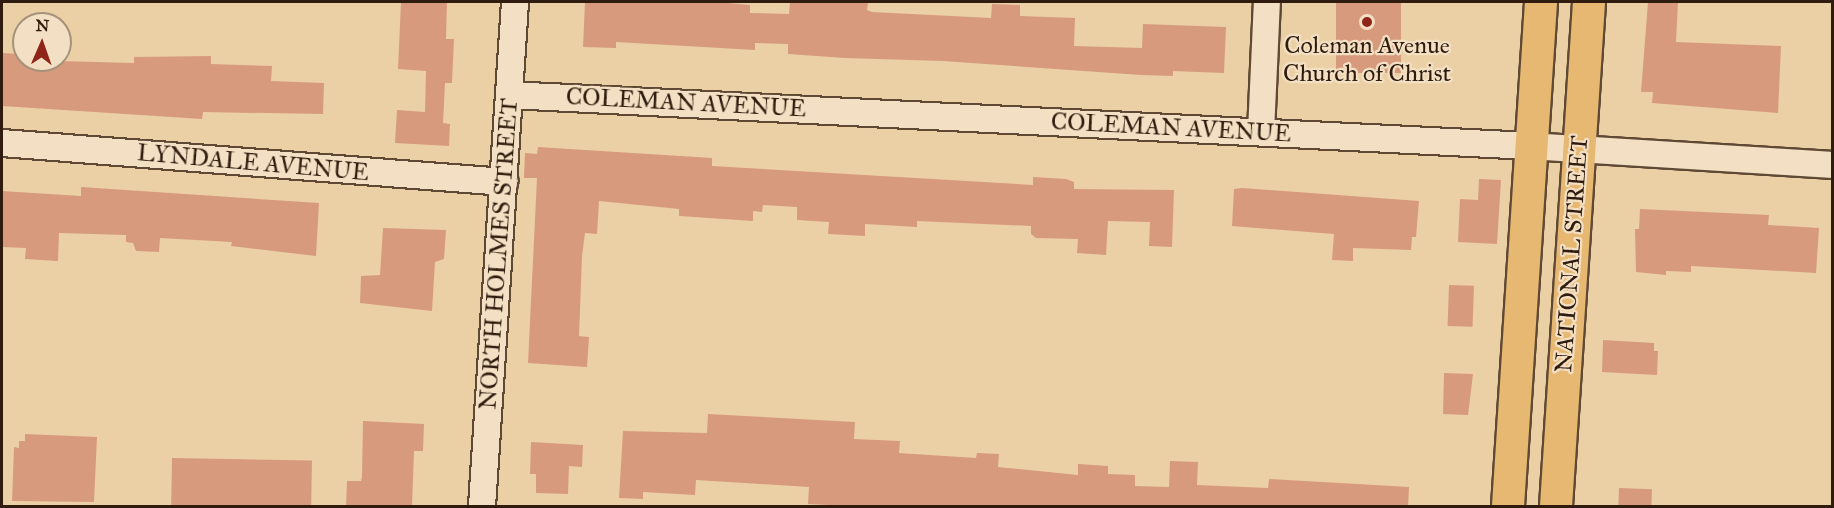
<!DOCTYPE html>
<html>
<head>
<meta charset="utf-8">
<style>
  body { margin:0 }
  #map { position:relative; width:1834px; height:508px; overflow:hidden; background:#ecd0a5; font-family:"IM FELL Great Primer",serif }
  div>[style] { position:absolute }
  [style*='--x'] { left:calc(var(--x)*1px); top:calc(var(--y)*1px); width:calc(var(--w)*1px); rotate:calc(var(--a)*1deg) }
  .building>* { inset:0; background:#d79a7d; transform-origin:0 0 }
  .roads { filter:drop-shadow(2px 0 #5f4934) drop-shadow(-2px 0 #5f4934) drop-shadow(0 2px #5f4934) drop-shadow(0 -2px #5f4934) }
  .minor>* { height:26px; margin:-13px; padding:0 13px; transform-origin:13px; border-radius:13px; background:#f3e0c4 }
  .major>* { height:32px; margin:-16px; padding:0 16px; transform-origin:16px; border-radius:16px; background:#e6b872 }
  .dots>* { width:16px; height:16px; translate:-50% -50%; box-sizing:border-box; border:3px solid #f3e0c4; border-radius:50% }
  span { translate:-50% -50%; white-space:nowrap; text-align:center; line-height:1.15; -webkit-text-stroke:4.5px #f3e0c4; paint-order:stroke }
  .poi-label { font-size:24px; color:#301c0e }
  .street-label { font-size:24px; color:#301c0e }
  .frame { position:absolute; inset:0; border:3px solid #301c0e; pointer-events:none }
  .north { position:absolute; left:12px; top:12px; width:60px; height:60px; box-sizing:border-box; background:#f3e0c4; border:2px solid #a5927b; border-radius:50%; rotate:2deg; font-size:16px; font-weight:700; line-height:24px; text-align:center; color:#301c0e }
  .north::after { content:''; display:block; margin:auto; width:21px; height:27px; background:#8f2418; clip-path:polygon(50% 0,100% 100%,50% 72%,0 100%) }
</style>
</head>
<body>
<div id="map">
  <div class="building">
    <div style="clip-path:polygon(401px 2px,447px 2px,446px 39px,454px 39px,452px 83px,445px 83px,443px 123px,450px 124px,449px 146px,395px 143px,397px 110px,425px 112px,426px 71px,398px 69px)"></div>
    <div style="clip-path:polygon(585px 2px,717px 2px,750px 5px,750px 13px,789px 14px,790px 2px,868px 3px,867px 10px,872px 12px,991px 18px,992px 4px,1020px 5px,1020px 16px,1075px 18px,1074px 46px,1142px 48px,1143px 24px,1226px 27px,1224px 73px,1173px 71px,1173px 76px,1141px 75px,943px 61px,845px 58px,788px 54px,788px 44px,755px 43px,755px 50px,616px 42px,616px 48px,583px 47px)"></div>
    <div style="left:1336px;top:2px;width:65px;height:71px"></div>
    <div style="clip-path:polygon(1648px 2px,1678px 2px,1676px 42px,1781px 46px,1778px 113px,1652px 103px,1653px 92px,1641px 92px)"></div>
    <div style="clip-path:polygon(2px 53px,20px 54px,20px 60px,134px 63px,134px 57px,211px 56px,211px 64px,272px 66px,271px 81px,324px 83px,323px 114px,203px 112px,202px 119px,2px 106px)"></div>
    <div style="clip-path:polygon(538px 147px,712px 158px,712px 166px,1033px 185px,1033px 177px,1066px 179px,1074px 182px,1074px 189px,1174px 190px,1172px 247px,1149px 246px,1150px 222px,1108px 221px,1106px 255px,1077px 253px,1078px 239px,1036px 238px,1031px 234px,1031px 226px,917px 221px,917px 227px,865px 224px,865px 236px,828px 234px,829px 222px,797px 220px,797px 207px,763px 205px,762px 212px,753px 211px,753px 221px,679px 216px,679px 209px,599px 201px,597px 234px,585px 233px,582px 256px,579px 336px,589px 337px,587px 367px,528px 363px,537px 178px,524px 178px,525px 153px,537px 154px)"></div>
    <div style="clip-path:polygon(1479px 179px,1501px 180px,1497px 244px,1458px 242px,1460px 199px,1478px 200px)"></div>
    <div style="clip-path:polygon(81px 187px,319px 203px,316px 256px,231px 246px,232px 242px,160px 238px,159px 252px,136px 251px,133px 243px,126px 242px,126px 235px,59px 233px,58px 261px,25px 259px,26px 248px,2px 247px,2px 191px,81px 196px)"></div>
    <div style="clip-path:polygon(1242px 188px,1419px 201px,1416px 237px,1412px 237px,1411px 250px,1353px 248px,1353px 261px,1332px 260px,1334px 234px,1232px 226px,1234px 189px)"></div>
    <div style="clip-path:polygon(1640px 209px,1769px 215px,1768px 225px,1819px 228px,1816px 273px,1691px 266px,1691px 272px,1666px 271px,1666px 275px,1636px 272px,1635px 229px,1639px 229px)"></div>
    <div style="clip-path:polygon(383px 228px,446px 230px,444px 259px,435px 262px,432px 311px,360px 303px,361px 276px,380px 275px)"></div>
    <div style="left:1449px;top:285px;width:25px;height:41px;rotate:2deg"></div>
    <div style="clip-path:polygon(1603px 340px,1654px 343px,1654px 351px,1658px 351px,1657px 375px,1602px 372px)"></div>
    <div style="clip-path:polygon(1444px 373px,1473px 374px,1468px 415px,1443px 414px)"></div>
    <div style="clip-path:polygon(708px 414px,855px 422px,854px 439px,900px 441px,899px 453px,976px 458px,977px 453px,999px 454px,998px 467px,1078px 475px,1078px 464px,1108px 466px,1108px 474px,1135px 475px,1135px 486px,1169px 487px,1170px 461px,1198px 462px,1197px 485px,1268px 488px,1269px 479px,1409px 487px,1408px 507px,868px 507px,808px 504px,809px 487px,696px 480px,695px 495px,643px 492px,643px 499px,619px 498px,623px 431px,707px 433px)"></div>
    <div style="clip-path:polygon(363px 421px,424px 424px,423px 451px,414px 451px,412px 507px,346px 507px,347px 481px,361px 481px,362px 477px)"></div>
    <div style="clip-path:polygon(25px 434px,97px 437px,94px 502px,12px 501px,14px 447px,19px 448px,19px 441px,25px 441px)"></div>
    <div style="clip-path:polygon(531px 442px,583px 445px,582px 467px,569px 466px,568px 494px,536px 493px,536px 474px,530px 474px)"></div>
    <div style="left:172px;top:458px;width:140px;height:49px;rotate:1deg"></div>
    <div style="left:1619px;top:488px;width:33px;height:18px;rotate:2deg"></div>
  </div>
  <div class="roads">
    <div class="minor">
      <div style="--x:509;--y:95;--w:1022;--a:2.86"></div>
      <div style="--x:1530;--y:146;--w:303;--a:3.6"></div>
      <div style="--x:1261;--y:132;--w:130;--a:-87.4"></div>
      <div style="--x:2;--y:143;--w:504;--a:4.44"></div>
      <div style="--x:482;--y:506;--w:505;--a:-86.25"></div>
    </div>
    <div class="major">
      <div style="--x:1508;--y:506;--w:505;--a:-86.25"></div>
      <div style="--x:1556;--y:506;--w:505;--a:-86.25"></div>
    </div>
  </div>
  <div class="dots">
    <div style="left:1367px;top:22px;background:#8f2418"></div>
  </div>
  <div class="poi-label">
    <span style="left:1367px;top:60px">Coleman Avenue<br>Church of Christ</span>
  </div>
  <div class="street-label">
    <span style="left:686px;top:103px;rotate:3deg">COLEMAN AVENUE</span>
    <span style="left:1171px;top:128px;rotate:3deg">COLEMAN AVENUE</span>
    <span style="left:253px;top:163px;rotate:5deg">LYNDALE AVENUE</span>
    <span style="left:499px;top:254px;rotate:-86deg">NORTH HOLMES STREET</span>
    <span style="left:1572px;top:254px;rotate:-86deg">NATIONAL STREET</span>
  </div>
  <div class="frame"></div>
  <div class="north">N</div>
</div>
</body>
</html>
